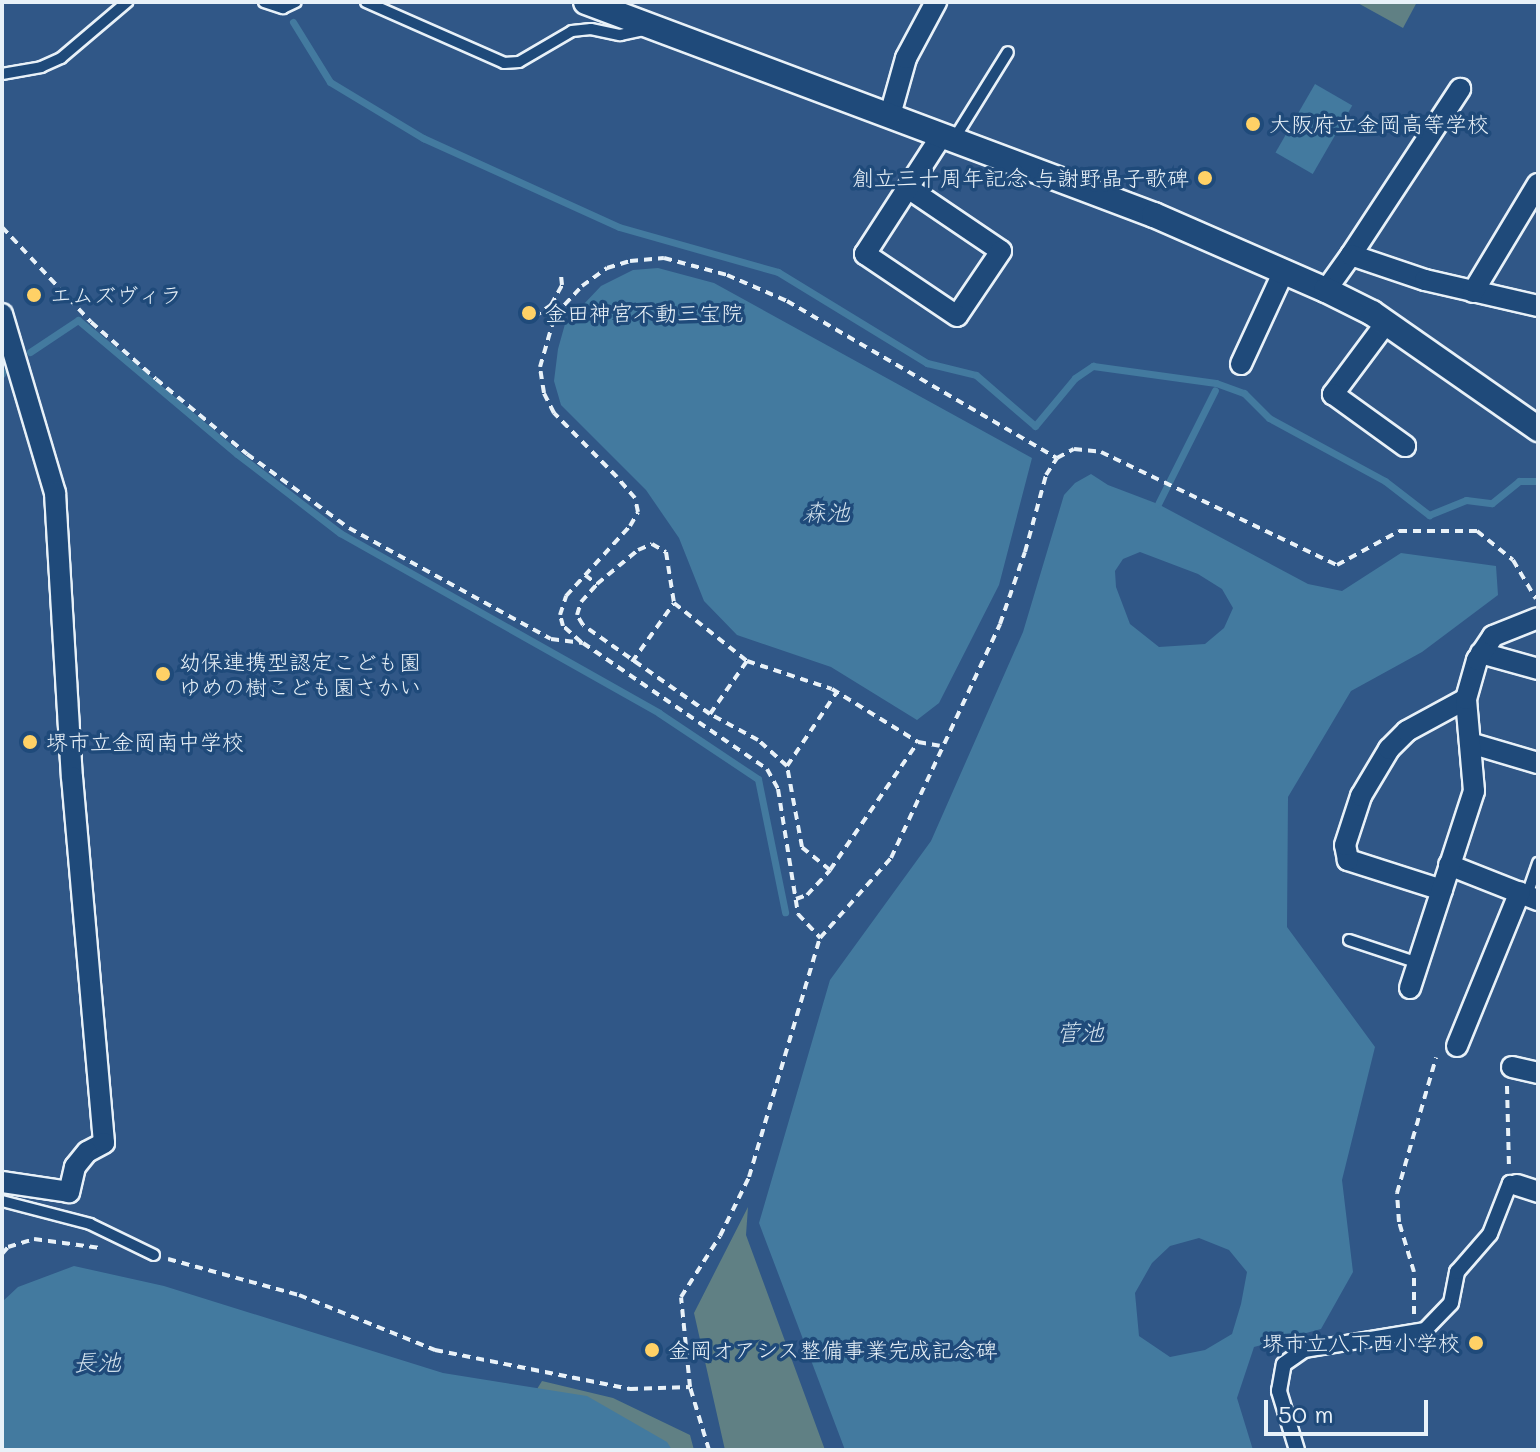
<!DOCTYPE html>
<html>
<head>
<meta charset="utf-8">
<style>
  body { margin:0 }
  #map { position:relative; width:1540px; height:1452px; overflow:hidden; background:#305787; font-family:Mali,"Klee One",sans-serif }
  div>[style] { position:absolute }
  [style*='--x'] { left:calc(var(--x)*1px); top:calc(var(--y)*1px); width:calc(var(--w)*1px); rotate:calc(var(--a)*1deg) }
  .green>* { inset:0; background:#608084 }
  .water>* { inset:0; background:#437a9f; transform-origin:0 0 }
  .stream>* { height:7px; margin:-3.5px; padding:0 3.5px; transform-origin:3.5px; border-radius:3.5px; background:#437a9f }
  .path>* { height:4px; margin-top:-2px; transform-origin:0; background:repeating-linear-gradient(90deg,#e8f1f8 0 8px,transparent 0 14px) }
  .roads { filter:drop-shadow(2px 0 #e8f1f8) drop-shadow(-2px 0 #e8f1f8) drop-shadow(0 2px #e8f1f8) drop-shadow(0 -2px #e8f1f8) }
  .service>* { height:10px; margin:-5px; padding:0 5px; transform-origin:5px; border-radius:5px; background:#1f4a7a }
  .pedestrian>* { height:14px; margin:-7px; padding:0 7px; transform-origin:7px; border-radius:7px; background:#1f4a7a }
  .minor>* { height:20px; margin:-10px; padding:0 10px; transform-origin:10px; border-radius:10px; background:#1f4a7a }
  .tertiary>* { height:24px; margin:-12px; padding:0 12px; transform-origin:12px; border-radius:12px; background:#1f4a7a }
  .dots>* { width:22px; height:22px; translate:-50% -50%; box-sizing:border-box; border:4px solid #1f4a7a; border-radius:50% }
  span { translate:-50% -50%; white-space:nowrap; text-align:center; line-height:1.15; -webkit-text-stroke:7px #1f4a7a; paint-order:stroke }
  .poi-label { font-size:22px; color:#e8f1f8 }
  .left { translate:0 -50%; text-align:left }
  .right { translate:-100% -50%; text-align:right }
  .water-label { font-size:24px; color:#cfdfeb; font-style:italic }
  .frame { position:absolute; inset:0; border:4px solid #e8f1f8; pointer-events:none }
  .scale { position:absolute; left:1264px; top:1400px; width:164px; height:36px; box-sizing:border-box; border:4px solid #e8f1f8; border-top:0; padding-left:10px; font-size:24px; line-height:28px; white-space:nowrap; color:#e8f1f8; -webkit-text-stroke:6px #1f4a7a; paint-order:stroke }
</style>
</head>
<body>
<div id="map">
  <div class="green">
    <div style="clip-path:polygon(1356px 2px,1417px 2px,1403px 28px)"></div>
    <div style="clip-path:polygon(748px 1207px,746px 1235px,825px 1450px,725px 1450px,694px 1313px)"></div>
    <div style="clip-path:polygon(542px 1381px,613px 1398px,690px 1435px,694px 1450px,436px 1450px,529px 1402px)"></div>
  </div>
  <div class="water">
    <div style="left:1315px;top:84px;width:43px;height:79px;rotate:30deg"></div>
    <div style="clip-path:polygon(658px 268px,714px 283px,1032px 458px,999px 585px,939px 703px,917px 720px,831px 667px,737px 635px,704px 601px,679px 538px,646px 490px,561px 405px,554px 381px,558px 349px,565px 324px,601px 286px,633px 270px)"></div>
    <div style="clip-path:polygon(evenodd,1091px 474px,1108px 485px,1158px 504px,1308px 584px,1342px 591px,1401px 553px,1496px 566px,1498px 595px,1422px 652px,1351px 691px,1288px 797px,1287px 927px,1375px 1047px,1342px 1180px,1353px 1272px,1321px 1329px,1254px 1347px,1237px 1398px,1253px 1450px,845px 1450px,759px 1223px,830px 980px,931px 841px,1023px 632px,1064px 495px,1075px 483px,1091px 474px,1140px 552px,1198px 574px,1222px 589px,1233px 608px,1224px 628px,1205px 644px,1159px 647px,1130px 624px,1116px 587px,1115px 571px,1123px 559px,1140px 552px,1091px 474px,1199px 1238px,1229px 1250px,1247px 1272px,1241px 1304px,1232px 1334px,1205px 1350px,1170px 1357px,1139px 1336px,1135px 1293px,1152px 1263px,1170px 1246px,1199px 1238px)"></div>
    <div style="clip-path:polygon(74px 1266px,164px 1286px,443px 1373px,587px 1396px,667px 1442px,672px 1450px,2px 1450px,2px 1302px,18px 1287px)"></div>
  </div>
  <div class="stream">
    <div style="--x:293;--y:22;--w:70;--a:58.3"></div>
    <div style="--x:330;--y:82;--w:109;--a:31.1"></div>
    <div style="--x:423;--y:138;--w:215;--a:24.4"></div>
    <div style="--x:619;--y:227;--w:165;--a:15.8"></div>
    <div style="--x:778;--y:272;--w:175;--a:31.4"></div>
    <div style="--x:927;--y:363;--w:50;--a:13.8"></div>
    <div style="--x:976;--y:375;--w:78;--a:40.8"></div>
    <div style="--x:1035;--y:426;--w:62;--a:-50.2"></div>
    <div style="--x:1075;--y:378;--w:22;--a:-34"></div>
    <div style="--x:1093;--y:366;--w:124;--a:7.9"></div>
    <div style="--x:1216;--y:383;--w:30;--a:20"></div>
    <div style="--x:1244;--y:393;--w:35;--a:45"></div>
    <div style="--x:1269;--y:418;--w:132;--a:28.5"></div>
    <div style="--x:1385;--y:481;--w:56;--a:37.7"></div>
    <div style="--x:1429;--y:515;--w:40;--a:-22"></div>
    <div style="--x:1466;--y:500;--w:26;--a:7"></div>
    <div style="--x:1492;--y:503;--w:35;--a:-39"></div>
    <div style="--x:1519;--y:481;--w:19;--a:0"></div>
    <div style="--x:30;--y:352;--w:58;--a:-33.7"></div>
    <div style="--x:78;--y:320;--w:208;--a:40.1"></div>
    <div style="--x:237;--y:454;--w:130;--a:37.5"></div>
    <div style="--x:340;--y:533;--w:366;--a:29.4"></div>
    <div style="--x:659;--y:713;--w:119;--a:33.7"></div>
    <div style="--x:758;--y:779;--w:136;--a:78.5"></div>
    <div style="--x:2;--y:374;--w:2;--a:-63"></div>
    <div style="--x:1158;--y:504;--w:127;--a:-63.4"></div>
  </div>
  <div class="path">
    <div style="--x:2;--y:227;--w:130;--a:46.9"></div>
    <div style="--x:91;--y:322;--w:86;--a:41.2"></div>
    <div style="--x:156;--y:379;--w:118;--a:39.5"></div>
    <div style="--x:247;--y:454;--w:126;--a:36"></div>
    <div style="--x:349;--y:528;--w:230;--a:28.8"></div>
    <div style="--x:551;--y:639;--w:32;--a:7"></div>
    <div style="--x:583;--y:643;--w:223;--a:34.4"></div>
    <div style="--x:767;--y:769;--w:23;--a:61"></div>
    <div style="--x:778;--y:789;--w:127;--a:80.9"></div>
    <div style="--x:798;--y:914;--w:33;--a:47"></div>
    <div style="--x:527;--y:312;--w:9;--a:36"></div>
    <div style="--x:534;--y:317;--w:21;--a:-35"></div>
    <div style="--x:555;--y:315;--w:11;--a:-112"></div>
    <div style="--x:551;--y:305;--w:23;--a:-61"></div>
    <div style="--x:562;--y:285;--w:10;--a:-96"></div>
    <div style="--x:585;--y:575;--w:15;--a:37"></div>
    <div style="--x:581;--y:642;--w:24;--a:-138"></div>
    <div style="--x:563;--y:626;--w:11;--a:-105"></div>
    <div style="--x:560;--y:615;--w:20;--a:-72"></div>
    <div style="--x:566;--y:596;--w:95;--a:-47.6"></div>
    <div style="--x:630;--y:526;--w:16;--a:-60"></div>
    <div style="--x:638;--y:512;--w:14;--a:-102"></div>
    <div style="--x:635;--y:498;--w:28;--a:-131"></div>
    <div style="--x:617;--y:477;--w:90;--a:-134.5"></div>
    <div style="--x:554;--y:413;--w:22;--a:-117"></div>
    <div style="--x:544;--y:393;--w:26;--a:-99"></div>
    <div style="--x:540;--y:367;--w:54;--a:-73.9"></div>
    <div style="--x:555;--y:315;--w:40;--a:-47"></div>
    <div style="--x:582;--y:286;--w:31;--a:-36"></div>
    <div style="--x:607;--y:268;--w:24;--a:-17"></div>
    <div style="--x:630;--y:261;--w:34;--a:-5"></div>
    <div style="--x:664;--y:258;--w:65;--a:15.1"></div>
    <div style="--x:727;--y:275;--w:65;--a:23.4"></div>
    <div style="--x:787;--y:301;--w:312;--a:30.2"></div>
    <div style="--x:632;--y:662;--w:72;--a:-54.6"></div>
    <div style="--x:710;--y:714;--w:65;--a:-55.1"></div>
    <div style="--x:787;--y:766;--w:89;--a:-56"></div>
    <div style="--x:830;--y:870;--w:36;--a:-141"></div>
    <div style="--x:802;--y:847;--w:82;--a:-100.5"></div>
    <div style="--x:787;--y:766;--w:39;--a:-138"></div>
    <div style="--x:758;--y:740;--w:55;--a:-151.6"></div>
    <div style="--x:710;--y:714;--w:155;--a:-145"></div>
    <div style="--x:583;--y:625;--w:12;--a:-121"></div>
    <div style="--x:577;--y:615;--w:14;--a:-73"></div>
    <div style="--x:581;--y:602;--w:24;--a:-48"></div>
    <div style="--x:597;--y:584;--w:53;--a:-39.7"></div>
    <div style="--x:638;--y:550;--w:15;--a:-23"></div>
    <div style="--x:652;--y:544;--w:16;--a:30"></div>
    <div style="--x:666;--y:552;--w:52;--a:81.1"></div>
    <div style="--x:674;--y:603;--w:93;--a:38.5"></div>
    <div style="--x:747;--y:661;--w:89;--a:18.2"></div>
    <div style="--x:832;--y:689;--w:101;--a:31.6"></div>
    <div style="--x:918;--y:742;--w:22;--a:10"></div>
    <div style="--x:796;--y:899;--w:12;--a:-20"></div>
    <div style="--x:807;--y:895;--w:34;--a:-47"></div>
    <div style="--x:830;--y:870;--w:155;--a:-55.5"></div>
    <div style="--x:1507;--y:1086;--w:80;--a:88.6"></div>
    <div style="--x:2;--y:1254;--w:9;--a:-49"></div>
    <div style="--x:8;--y:1247;--w:27;--a:-17"></div>
    <div style="--x:34;--y:1239;--w:67;--a:7.8"></div>
    <div style="--x:168;--y:1259;--w:136;--a:15.4"></div>
    <div style="--x:299;--y:1295;--w:147;--a:22"></div>
    <div style="--x:435;--y:1350;--w:199;--a:11.3"></div>
    <div style="--x:630;--y:1389;--w:60;--a:-1.9"></div>
    <div style="--x:1414;--y:1314;--w:42;--a:-90"></div>
    <div style="--x:1414;--y:1272;--w:52;--a:-106.7"></div>
    <div style="--x:1399;--y:1222;--w:29;--a:-94"></div>
    <div style="--x:1397;--y:1193;--w:141;--a:-73.9"></div>
    <div style="--x:709;--y:1450;--w:66;--a:-106.8"></div>
    <div style="--x:690;--y:1387;--w:90;--a:-95.7"></div>
    <div style="--x:681;--y:1297;--w:72;--a:-57.4"></div>
    <div style="--x:720;--y:1236;--w:66;--a:-63.8"></div>
    <div style="--x:749;--y:1177;--w:249;--a:-73.5"></div>
    <div style="--x:820;--y:938;--w:107;--a:-48.4"></div>
    <div style="--x:891;--y:858;--w:258;--a:-65"></div>
    <div style="--x:1000;--y:624;--w:76;--a:-70.9"></div>
    <div style="--x:1025;--y:552;--w:80;--a:-74.7"></div>
    <div style="--x:1046;--y:475;--w:20;--a:-57"></div>
    <div style="--x:1057;--y:458;--w:19;--a:-28"></div>
    <div style="--x:1074;--y:449;--w:27;--a:6"></div>
    <div style="--x:1101;--y:452;--w:262;--a:25.6"></div>
    <div style="--x:1337;--y:565;--w:71;--a:-28.7"></div>
    <div style="--x:1399;--y:531;--w:78;--a:0"></div>
    <div style="--x:1477;--y:531;--w:46;--a:38.9"></div>
    <div style="--x:1513;--y:560;--w:45;--a:59.5"></div>
  </div>
  <div class="roads">
    <div class="service">
      <div style="--x:264;--y:2;--w:20;--a:18"></div>
      <div style="--x:283;--y:8;--w:14;--a:-25"></div>
      <div style="--x:366;--y:2;--w:151;--a:23.8"></div>
      <div style="--x:504;--y:63;--w:15;--a:-4"></div>
      <div style="--x:519;--y:62;--w:61;--a:-30.3"></div>
      <div style="--x:572;--y:31;--w:19;--a:-6"></div>
      <div style="--x:591;--y:29;--w:30;--a:12"></div>
      <div style="--x:620;--y:35;--w:30;--a:-12"></div>
      <div style="--x:2;--y:74;--w:40;--a:-10"></div>
      <div style="--x:41;--y:67;--w:22;--a:-24"></div>
      <div style="--x:61;--y:58;--w:87;--a:-40.3"></div>
      <div style="--x:954;--y:139;--w:102;--a:-58.2"></div>
      <div style="--x:1527;--y:895;--w:34;--a:-71"></div>
      <div style="--x:1349;--y:940;--w:73;--a:18.4"></div>
      <div style="--x:2;--y:1201;--w:91;--a:14.6"></div>
      <div style="--x:90;--y:1224;--w:71;--a:25.8"></div>
    </div>
    <div class="pedestrian">
      <div style="--x:1297;--y:1450;--w:62;--a:-107"></div>
      <div style="--x:1279;--y:1391;--w:27;--a:-80"></div>
      <div style="--x:1284;--y:1364;--w:24;--a:-35"></div>
      <div style="--x:1304;--y:1350;--w:123;--a:-9.4"></div>
      <div style="--x:1425;--y:1330;--w:37;--a:-46"></div>
      <div style="--x:1451;--y:1303;--w:32;--a:-79"></div>
      <div style="--x:1457;--y:1272;--w:50;--a:-49"></div>
      <div style="--x:1490;--y:1234;--w:55;--a:-68.6"></div>
      <div style="--x:1510;--y:1183;--w:7;--a:16"></div>
    </div>
    <div class="minor">
      <div style="--x:890;--y:115;--w:59;--a:-74.3"></div>
      <div style="--x:906;--y:58;--w:64;--a:-61.8"></div>
      <div style="--x:908;--y:188;--w:112;--a:34.1"></div>
      <div style="--x:1001;--y:251;--w:78;--a:124.1"></div>
      <div style="--x:957;--y:316;--w:111;--a:-146"></div>
      <div style="--x:865;--y:254;--w:142;--a:-57.1"></div>
      <div style="--x:1351;--y:255;--w:199;--a:-56.7"></div>
      <div style="--x:1326;--y:290;--w:43;--a:-54.5"></div>
      <div style="--x:1351;--y:255;--w:78;--a:18.7"></div>
      <div style="--x:1425;--y:280;--w:116;--a:13"></div>
      <div style="--x:1473;--y:292;--w:126;--a:-59"></div>
      <div style="--x:2;--y:314;--w:187;--a:73.5"></div>
      <div style="--x:55;--y:493;--w:285;--a:86.6"></div>
      <div style="--x:72;--y:777;--w:367;--a:85"></div>
      <div style="--x:104;--y:1143;--w:19;--a:152"></div>
      <div style="--x:87;--y:1152;--w:19;--a:129"></div>
      <div style="--x:75;--y:1167;--w:26;--a:103"></div>
      <div style="--x:69;--y:1192;--w:68;--a:-171.5"></div>
      <div style="--x:1386;--y:323;--w:89;--a:126.7"></div>
      <div style="--x:1333;--y:394;--w:89;--a:35.8"></div>
      <div style="--x:1241;--y:364;--w:102;--a:-65.2"></div>
      <div style="--x:1481;--y:653;--w:59;--a:15.7"></div>
      <div style="--x:1470;--y:743;--w:71;--a:16.4"></div>
      <div style="--x:1449;--y:865;--w:96;--a:21.5"></div>
      <div style="--x:1442;--y:890;--w:99;--a:-162.3"></div>
      <div style="--x:1348;--y:860;--w:15;--a:-101"></div>
      <div style="--x:1345;--y:845;--w:52;--a:-71.9"></div>
      <div style="--x:1361;--y:796;--w:55;--a:-59.2"></div>
      <div style="--x:1389;--y:749;--w:25;--a:-45"></div>
      <div style="--x:1407;--y:731;--w:67;--a:-28.5"></div>
      <div style="--x:1410;--y:988;--w:207;--a:-72"></div>
      <div style="--x:1474;--y:791;--w:92;--a:-95"></div>
      <div style="--x:1466;--y:699;--w:41;--a:-74.2"></div>
      <div style="--x:1477;--y:660;--w:29;--a:-56"></div>
      <div style="--x:1493;--y:636;--w:48;--a:-21.8"></div>
      <div style="--x:1457;--y:1046;--w:166;--a:-67.8"></div>
      <div style="--x:1512;--y:1067;--w:27;--a:13"></div>
      <div style="--x:1517;--y:1185;--w:22;--a:18"></div>
    </div>
    <div class="tertiary">
      <div style="--x:586;--y:2;--w:607;--a:20.56"></div>
      <div style="--x:1154;--y:215;--w:188;--a:23.6"></div>
      <div style="--x:1326;--y:290;--w:51;--a:26.6"></div>
      <div style="--x:1372;--y:313;--w:203;--a:34.9"></div>
    </div>
  </div>
  <div class="dots">
    <div style="left:1253px;top:124px;background:#ffd166"></div>
    <div style="left:1205px;top:178px;background:#ffd166"></div>
    <div style="left:34px;top:295px;background:#ffd166"></div>
    <div style="left:529px;top:313px;background:#ffd166"></div>
    <div style="left:163px;top:674px;background:#ffd166"></div>
    <div style="left:30px;top:742px;background:#ffd166"></div>
    <div style="left:1476px;top:1343px;background:#ffd166"></div>
    <div style="left:652px;top:1350px;background:#ffd166"></div>
  </div>
  <div class="poi-label">
    <span class="left" style="left:1269px;top:124px">大阪府立金岡高等学校</span>
    <span class="right" style="left:1189px;top:178px">創立三十周年記念 与謝野晶子歌碑</span>
    <span class="left" style="left:50px;top:295px">エムズヴィラ</span>
    <span class="left" style="left:545px;top:313px">金田神宮不動三宝院</span>
    <span class="left" style="left:179px;top:674px">幼保連携型認定こども園<br>ゆめの樹こども園さかい</span>
    <span class="left" style="left:46px;top:742px">堺市立金岡南中学校</span>
    <span class="right" style="left:1460px;top:1343px">堺市立八下西小学校</span>
    <span class="left" style="left:668px;top:1350px">金岡オアシス整備事業完成記念碑</span>
  </div>
  <div class="water-label">
    <span style="left:826px;top:512px">森池</span>
    <span style="left:1080px;top:1032px">菅池</span>
    <span style="left:97px;top:1362px">長池</span>
  </div>
  <div class="frame"></div>
  <div class="scale">50 m</div>
</div>
</body>
</html>
